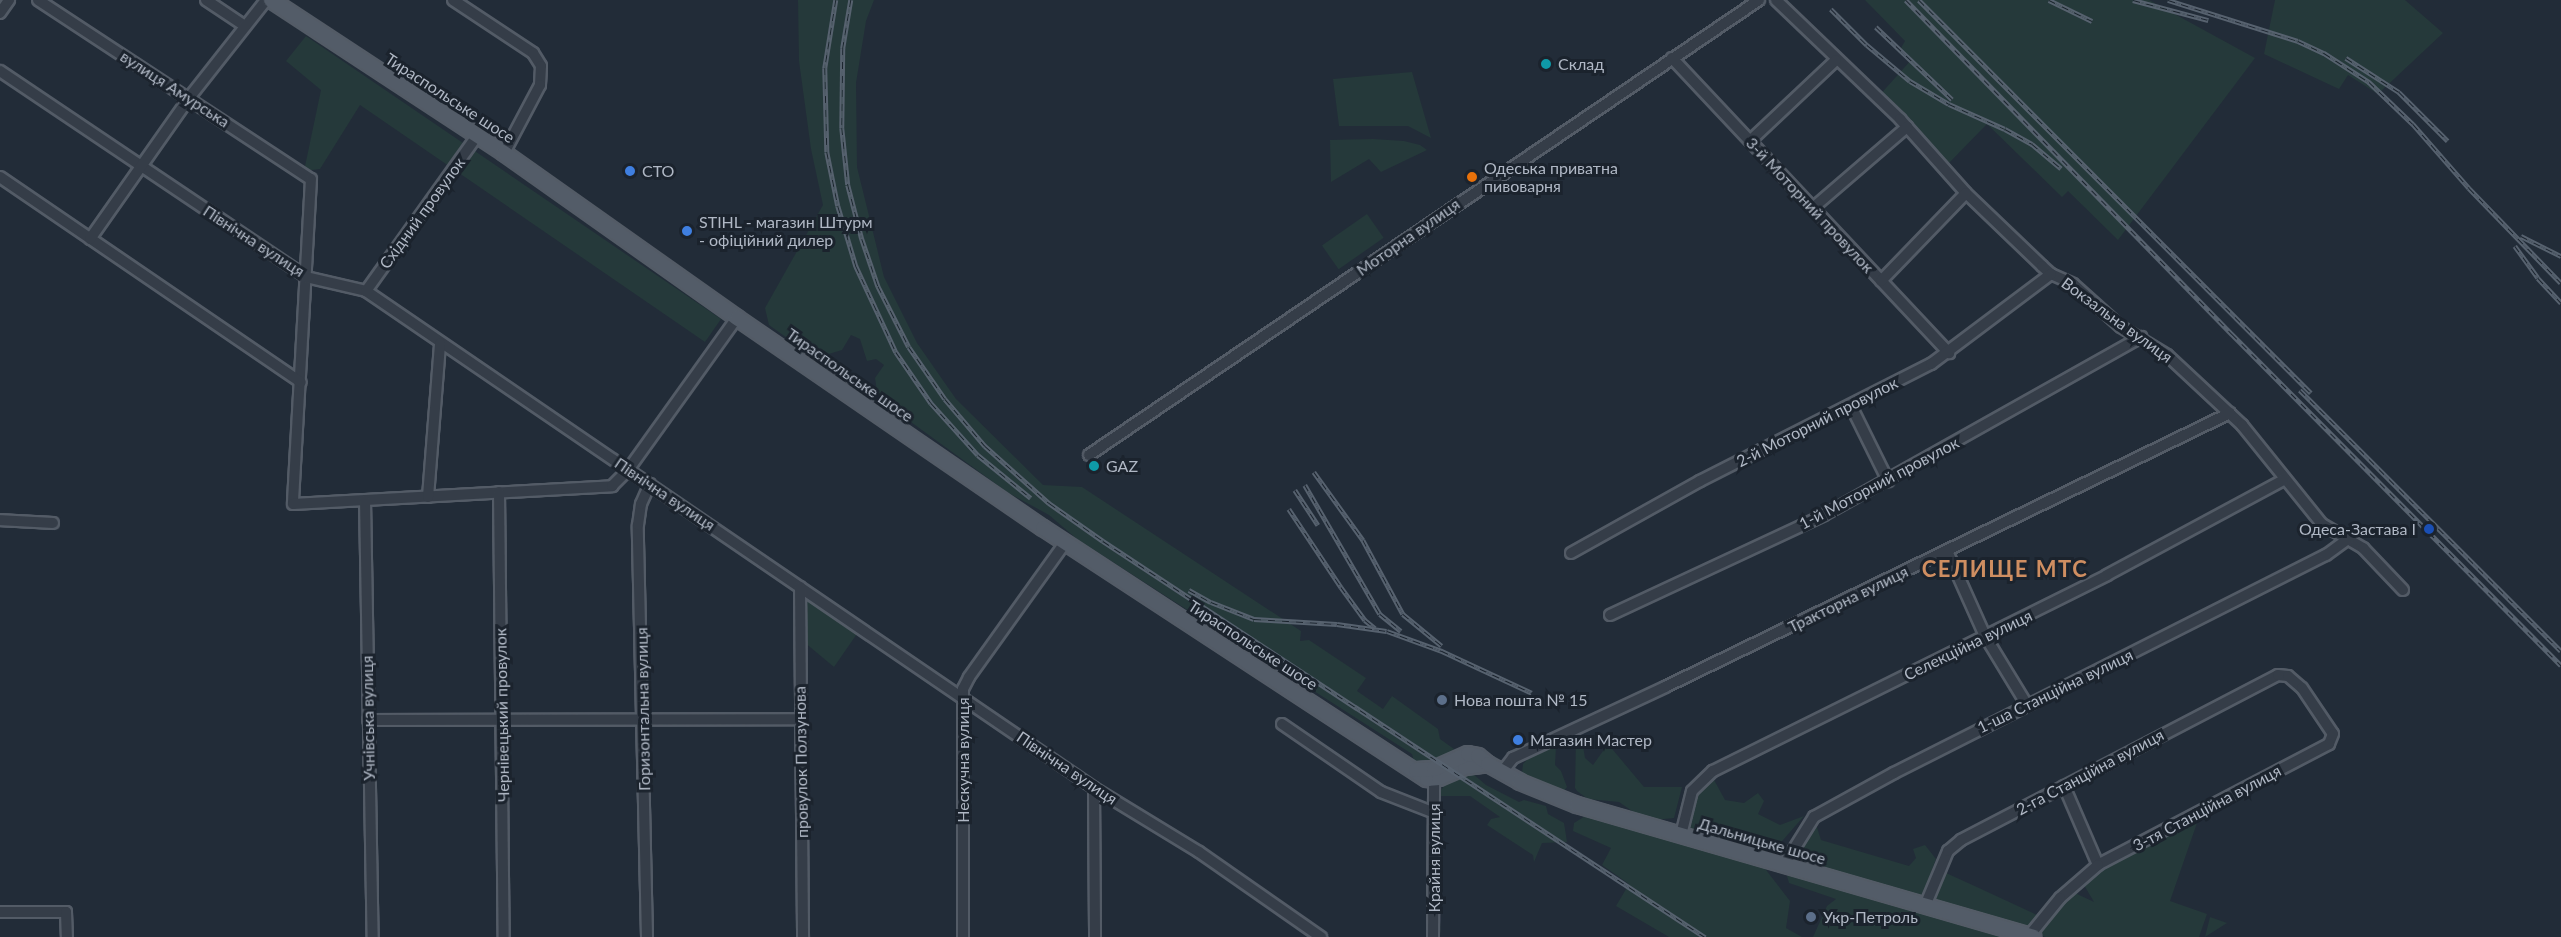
<!DOCTYPE html>
<html>
<head>
<meta charset="utf-8">
<style>
  body { margin:0 }
  #map { position:relative; width:2561px; height:937px; overflow:hidden; background:#222c38; font-family:Lato,sans-serif }
  div>[style] { position:absolute }
  [style*='--x'] { left:calc(var(--x)*1px); top:calc(var(--y)*1px); width:calc(var(--w)*1px); rotate:calc(var(--a)*1deg) }
  .green>* { inset:0; background:#25393a; transform-origin:0 0 }
  .roads { filter:drop-shadow(2px 0 #535b66) drop-shadow(-2px 0 #535b66) drop-shadow(0 2px #535b66) drop-shadow(0 -2px #535b66) }
  .minor>* { height:10px; margin:-5px; padding:0 5px; transform-origin:5px; border-radius:5px; background:#353d48 }
  .major>* { height:14px; margin:-7px; padding:0 7px; transform-origin:7px; border-radius:7px; background:#535c68 }
  .rail>* { height:4.5px; margin-top:-2.25px; transform-origin:0; background:repeating-linear-gradient(90deg,#1b232d 0 7px,#57626f 0 14px); box-sizing:border-box; border-block:2px solid #57626f }
  .dots>* { width:16px; height:16px; translate:-50% -50%; box-sizing:border-box; border:3px solid #1b232d; border-radius:50% }
  span { translate:-50% -50%; white-space:nowrap; text-align:center; line-height:1.15; -webkit-text-stroke:6px #1b232d; paint-order:stroke }
  .poi-label { font-size:16px; color:#b0b8c5 }
  .left { translate:0 -50%; text-align:left }
  .right { translate:-100% -50%; text-align:right }
  .street-label { font-size:16px; color:#b0b8c5 }
  .district-label { font-size:22px; color:#cf8e61; font-weight:700; letter-spacing:1.5px }
</style>
</head>
<body>
<div id="map">
  <div class="green">
    <div style="clip-path:polygon(798px 0,874px 0,866px 21px,856px 83px,857px 167px,884px 277px,917px 343px,956px 399px,1043px 485px,1082px 487px,1301px 631px,1300px 641px,1309px 640px,1366px 678px,1357px 691px,1383px 709px,1392px 696px,1438px 729px,1440px 739px,1454px 749px,1436px 764px,1414px 761px,1412px 754px,1077px 539px,1049px 515px,1007px 492px,878px 398px,875px 378px,884px 365px,876px 359px,867px 361px,860px 339px,851px 335px,842px 350px,815px 358px,769px 325px,765px 308px,823px 205px,811px 149px,799px 61px)"></div>
    <div style="clip-path:polygon(1865px 0,2149px 0,2255px 58px,2118px 240px,2068px 191px,2062px 197px,1987px 124px,1948px 164px,1877px 98px,1912px 59px,1901px 48px,1905px 41px)"></div>
    <div style="clip-path:polygon(2275px 0,2405px 0,2443px 33px,2378px 94px,2348px 75px,2339px 89px,2264px 54px)"></div>
    <div style="clip-path:polygon(306px 36px,721px 319px,705px 342px,360px 105px,320px 169px,304px 171px,321px 90px,286px 61px)"></div>
    <div style="clip-path:polygon(1412px 72px,1431px 138px,1408px 126px,1339px 126px,1333px 79px)"></div>
    <div style="clip-path:polygon(1373px 139px,1404px 141px,1420px 145px,1427px 150px,1381px 172px,1369px 159px,1331px 182px,1330px 140px)"></div>
    <div style="left:1367px;top:214px;width:29px;height:55px;rotate:55deg"></div>
    <div style="clip-path:polygon(827px 366px,840px 368px,859px 382px,863px 392px)"></div>
    <div style="clip-path:polygon(804px 589px,861px 628px,834px 667px,804px 642px)"></div>
    <div style="clip-path:polygon(1576px 738px,1583px 746px,1585px 758px,1593px 765px,1608px 744px,1644px 787px,1682px 787px,1674px 818px,1654px 820px,1635px 813px,1619px 802px,1588px 799px,1577px 791px,1575px 788px)"></div>
    <div style="clip-path:polygon(1551px 745px,1556px 747px,1555px 765px,1561px 771px,1567px 787px,1564px 791px,1535px 782px,1522px 773px,1523px 764px,1537px 750px)"></div>
    <div style="clip-path:polygon(1719px 771px,1721px 774px,1713px 778px,1725px 800px,1744px 803px,1758px 793px,1764px 801px,1758px 814px,1780px 825px,1804px 816px,1776px 848px,1763px 851px,1687px 828px,1693px 794px)"></div>
    <div style="clip-path:polygon(1472px 773px,1486px 785px,1519px 802px,1524px 800px,1546px 806px,1548px 814px,1564px 823px,1567px 842px,1542px 843px,1534px 862px,1533px 855px,1487px 825px,1491px 819px,1500px 817px,1470px 796px,1437px 796px,1446px 783px)"></div>
    <div style="clip-path:polygon(1587px 815px,1763px 866px,1790px 901px,1786px 928px,1802px 937px,1669px 937px,1616px 906px,1629px 884px,1602px 865px,1611px 848px,1573px 831px,1574px 823px)"></div>
    <div style="clip-path:polygon(1815px 821px,1821px 840px,1909px 866px,1916px 858px,1913px 849px,1925px 845px,1936px 859px,1921px 900px,1790px 863px)"></div>
    <div style="clip-path:polygon(2197px 823px,2170px 901px,2207px 914px,2199px 937px,2046px 937px,2035px 934px,2069px 895px,2075px 893px,2094px 902px,2084px 885px,2082px 875px)"></div>
    <div style="clip-path:polygon(1790px 872px,2010px 937px,1813px 937px,1827px 906px,1836px 899px,1789px 883px,1787px 876px)"></div>
    <div style="clip-path:polygon(1946px 873px,1979px 888px,2037px 915px,2027px 931px,1929px 903px)"></div>
    <div style="clip-path:polygon(2210px 917px,2227px 923px,2205px 937px)"></div>
  </div>
  <div class="roads">
    <div class="minor">
      <div style="--x:38;--y:0;--w:326;--a:33.3"></div>
      <div style="--x:311;--y:179;--w:325;--a:93.2"></div>
      <div style="--x:293;--y:504;--w:320;--a:-3.2"></div>
      <div style="--x:612;--y:486;--w:23;--a:-45"></div>
      <div style="--x:628;--y:470;--w:187;--a:-54.4"></div>
      <div style="--x:206;--y:0;--w:47;--a:33.7"></div>
      <div style="--x:453;--y:0;--w:96;--a:33.5"></div>
      <div style="--x:533;--y:53;--w:15;--a:58"></div>
      <div style="--x:541;--y:66;--w:19;--a:93"></div>
      <div style="--x:540;--y:85;--w:77;--a:117.9"></div>
      <div style="--x:1776;--y:0;--w:172;--a:43.8"></div>
      <div style="--x:1900;--y:119;--w:99;--a:48.3"></div>
      <div style="--x:1966;--y:193;--w:105;--a:43.8"></div>
      <div style="--x:2042;--y:266;--w:12;--a:42"></div>
      <div style="--x:2051;--y:274;--w:24;--a:24"></div>
      <div style="--x:2073;--y:284;--w:64;--a:41.9"></div>
      <div style="--x:2121;--y:327;--w:54;--a:31.3"></div>
      <div style="--x:2167;--y:355;--w:103;--a:43"></div>
      <div style="--x:2242;--y:425;--w:127;--a:51.1"></div>
      <div style="--x:2322;--y:524;--w:48;--a:30.3"></div>
      <div style="--x:2363;--y:548;--w:58;--a:46.4"></div>
      <div style="--x:0;--y:13;--w:16;--a:-55"></div>
      <div style="--x:1672;--y:58;--w:405;--a:46.8"></div>
      <div style="--x:0;--y:71;--w:369;--a:33.9"></div>
      <div style="--x:306;--y:277;--w:62;--a:13.1"></div>
      <div style="--x:366;--y:291;--w:881;--a:34.32"></div>
      <div style="--x:1094;--y:788;--w:123;--a:31.4"></div>
      <div style="--x:1199;--y:852;--w:149;--a:34.9"></div>
      <div style="--x:1750;--y:141;--w:118;--a:-43.3"></div>
      <div style="--x:0;--y:177;--w:364;--a:34.3"></div>
      <div style="--x:1814;--y:207;--w:123;--a:-40.7"></div>
      <div style="--x:90;--y:239;--w:172;--a:-54.9"></div>
      <div style="--x:189;--y:98;--w:125;--a:-51.8"></div>
      <div style="--x:1881;--y:281;--w:122;--a:-46"></div>
      <div style="--x:366;--y:291;--w:191;--a:-54.4"></div>
      <div style="--x:1851;--y:406;--w:84;--a:63.7"></div>
      <div style="--x:1089;--y:455;--w:810;--a:-34.18"></div>
      <div style="--x:499;--y:492;--w:445;--a:89.4"></div>
      <div style="--x:428;--y:497;--w:154;--a:-85.5"></div>
      <div style="--x:365;--y:500;--w:437;--a:89"></div>
      <div style="--x:0;--y:520;--w:53;--a:3.2"></div>
      <div style="--x:1947;--y:551;--w:93;--a:65.9"></div>
      <div style="--x:1985;--y:636;--w:81;--a:58.7"></div>
      <div style="--x:1571;--y:553;--w:148;--a:-29.2"></div>
      <div style="--x:1700;--y:481;--w:259;--a:-26.9"></div>
      <div style="--x:1931;--y:364;--w:150;--a:-36.9"></div>
      <div style="--x:800;--y:587;--w:350;--a:89.5"></div>
      <div style="--x:1610;--y:615;--w:236;--a:-25"></div>
      <div style="--x:1824;--y:515;--w:364;--a:-29.3"></div>
      <div style="--x:368;--y:720;--w:433;--a:-0.1"></div>
      <div style="--x:1282;--y:724;--w:120;--a:34.5"></div>
      <div style="--x:1381;--y:792;--w:58;--a:21.3"></div>
      <div style="--x:1502;--y:772;--w:18;--a:-52"></div>
      <div style="--x:1513;--y:758;--w:168;--a:-25"></div>
      <div style="--x:1665;--y:687;--w:628;--a:-25.87"></div>
      <div style="--x:2064;--y:786;--w:86;--a:66.7"></div>
      <div style="--x:1094;--y:788;--w:149;--a:89.6"></div>
      <div style="--x:1681;--y:835;--w:45;--a:-76"></div>
      <div style="--x:1692;--y:791;--w:29;--a:-44"></div>
      <div style="--x:1713;--y:771;--w:440;--a:-26.4"></div>
      <div style="--x:2107;--y:575;--w:202;--a:-28.3"></div>
      <div style="--x:1784;--y:865;--w:57;--a:-58"></div>
      <div style="--x:1814;--y:817;--w:91;--a:-28.8"></div>
      <div style="--x:1894;--y:773;--w:484;--a:-26.8"></div>
      <div style="--x:2326;--y:555;--w:26;--a:-36"></div>
      <div style="--x:1925;--y:906;--w:60;--a:-67.3"></div>
      <div style="--x:1948;--y:851;--w:17;--a:-40"></div>
      <div style="--x:1961;--y:840;--w:357;--a:-27.5"></div>
      <div style="--x:2278;--y:675;--w:10;--a:6"></div>
      <div style="--x:2288;--y:676;--w:18;--a:41"></div>
      <div style="--x:2302;--y:688;--w:55;--a:56"></div>
      <div style="--x:2333;--y:734;--w:11;--a:112"></div>
      <div style="--x:2329;--y:744;--w:261;--a:152.4"></div>
      <div style="--x:2098;--y:865;--w:50;--a:139"></div>
      <div style="--x:2060;--y:898;--w:49;--a:129.2"></div>
      <div style="--x:0;--y:912;--w:66;--a:0"></div>
      <div style="--x:66;--y:912;--w:25;--a:88"></div>
      <div style="--x:647;--y:937;--w:412;--a:-91.3"></div>
      <div style="--x:638;--y:525;--w:21;--a:-82"></div>
      <div style="--x:641;--y:504;--w:22;--a:-66"></div>
      <div style="--x:963;--y:937;--w:248;--a:-90"></div>
      <div style="--x:963;--y:689;--w:13;--a:-63"></div>
      <div style="--x:969;--y:677;--w:165;--a:-54.4"></div>
      <div style="--x:1433;--y:937;--w:158;--a:-89.6"></div>
    </div>
    <div class="major">
      <div style="--x:271;--y:0;--w:279;--a:33.3"></div>
      <div style="--x:504;--y:153;--w:286;--a:35.3"></div>
      <div style="--x:737;--y:318;--w:371;--a:34.5"></div>
      <div style="--x:1043;--y:528;--w:459;--a:33.2"></div>
      <div style="--x:1427;--y:779;--w:12;--a:-5"></div>
      <div style="--x:1439;--y:778;--w:28;--a:-23"></div>
      <div style="--x:1465;--y:767;--w:23;--a:-7"></div>
      <div style="--x:1416;--y:770;--w:18;--a:-3"></div>
      <div style="--x:1434;--y:769;--w:37;--a:-24"></div>
      <div style="--x:1468;--y:754;--w:10;--a:11"></div>
      <div style="--x:1478;--y:756;--w:13;--a:39"></div>
      <div style="--x:1488;--y:764;--w:37;--a:29"></div>
      <div style="--x:1520;--y:782;--w:61;--a:22"></div>
      <div style="--x:1577;--y:805;--w:475;--a:16.1"></div>
    </div>
  </div>
  <div class="rail">
    <div style="--x:836;--y:0;--w:69;--a:99.2"></div>
    <div style="--x:825;--y:68;--w:84;--a:88.6"></div>
    <div style="--x:827;--y:152;--w:55;--a:78.5"></div>
    <div style="--x:838;--y:206;--w:63;--a:73.3"></div>
    <div style="--x:856;--y:266;--w:95;--a:65.1"></div>
    <div style="--x:896;--y:352;--w:62;--a:55.5"></div>
    <div style="--x:931;--y:403;--w:70;--a:47.9"></div>
    <div style="--x:978;--y:455;--w:68;--a:39.1"></div>
    <div style="--x:851;--y:0;--w:49;--a:99.5"></div>
    <div style="--x:843;--y:48;--w:80;--a:90.7"></div>
    <div style="--x:842;--y:128;--w:57;--a:84"></div>
    <div style="--x:848;--y:185;--w:56;--a:75.5"></div>
    <div style="--x:862;--y:239;--w:50;--a:71.2"></div>
    <div style="--x:878;--y:286;--w:68;--a:63.1"></div>
    <div style="--x:909;--y:347;--w:63;--a:55.3"></div>
    <div style="--x:945;--y:399;--w:62;--a:49.6"></div>
    <div style="--x:985;--y:446;--w:86;--a:41.7"></div>
    <div style="--x:1049;--y:503;--w:66;--a:35.1"></div>
    <div style="--x:1103;--y:541;--w:721;--a:33.34"></div>
    <div style="--x:1906;--y:0;--w:467;--a:45.7"></div>
    <div style="--x:2232;--y:334;--w:467;--a:45.2"></div>
    <div style="--x:1919;--y:0;--w:555;--a:45.07"></div>
    <div style="--x:2049;--y:0;--w:48;--a:26"></div>
    <div style="--x:2133;--y:0;--w:78;--a:14.9"></div>
    <div style="--x:2168;--y:0;--w:136;--a:17.5"></div>
    <div style="--x:2298;--y:41;--w:29;--a:25"></div>
    <div style="--x:2324;--y:53;--w:54;--a:32.8"></div>
    <div style="--x:2369;--y:82;--w:61;--a:43.7"></div>
    <div style="--x:2413;--y:124;--w:85;--a:48.8"></div>
    <div style="--x:2469;--y:188;--w:132;--a:45.9"></div>
    <div style="--x:1831;--y:9;--w:51;--a:45"></div>
    <div style="--x:1867;--y:45;--w:56;--a:39.9"></div>
    <div style="--x:1910;--y:81;--w:45;--a:30.5"></div>
    <div style="--x:1949;--y:104;--w:61;--a:24.1"></div>
    <div style="--x:2005;--y:129;--w:31;--a:29"></div>
    <div style="--x:2032;--y:144;--w:38;--a:40"></div>
    <div style="--x:1876;--y:27;--w:105;--a:43.5"></div>
    <div style="--x:2346;--y:58;--w:63;--a:32.7"></div>
    <div style="--x:2399;--y:92;--w:69;--a:45"></div>
    <div style="--x:2521;--y:236;--w:45;--a:26.6"></div>
    <div style="--x:2515;--y:246;--w:39;--a:54"></div>
    <div style="--x:2538;--y:278;--w:34;--a:47"></div>
    <div style="--x:2300;--y:390;--w:369;--a:45"></div>
    <div style="--x:1314;--y:472;--w:84;--a:54.2"></div>
    <div style="--x:1363;--y:540;--w:84;--a:61.6"></div>
    <div style="--x:1403;--y:614;--w:50;--a:39.4"></div>
    <div style="--x:1305;--y:485;--w:149;--a:59.8"></div>
    <div style="--x:1380;--y:614;--w:27;--a:39"></div>
    <div style="--x:1295;--y:490;--w:42;--a:56.7"></div>
    <div style="--x:1289;--y:509;--w:94;--a:56.3"></div>
    <div style="--x:1341;--y:587;--w:41;--a:54"></div>
    <div style="--x:1365;--y:620;--w:13;--a:39"></div>
    <div style="--x:1189;--y:590;--w:25;--a:29"></div>
    <div style="--x:1211;--y:602;--w:46;--a:21.6"></div>
    <div style="--x:1254;--y:619;--w:83;--a:3.4"></div>
    <div style="--x:1337;--y:624;--w:50;--a:8"></div>
    <div style="--x:1387;--y:631;--w:59;--a:20"></div>
    <div style="--x:1442;--y:651;--w:99;--a:25"></div>
  </div>
  <div class="dots">
    <div style="left:1546px;top:64px;background:#0f9aa8"></div>
    <div style="left:630px;top:171px;background:#3f7fe0"></div>
    <div style="left:1472px;top:177px;background:#e8710a"></div>
    <div style="left:687px;top:231px;background:#3f7fe0"></div>
    <div style="left:1094px;top:466px;background:#0f9aa8"></div>
    <div style="left:2429px;top:529px;background:#1a4fb4"></div>
    <div style="left:1442px;top:700px;background:#5c6f8a"></div>
    <div style="left:1518px;top:740px;background:#3f7fe0"></div>
    <div style="left:1811px;top:917px;background:#5c6f8a"></div>
  </div>
  <div class="poi-label">
    <span class="left" style="left:1558px;top:64px">Склад</span>
    <span class="left" style="left:1484px;top:177px">Одеська приватна<br>пивоварня</span>
    <span class="left" style="left:642px;top:171px">СТО</span>
    <span class="left" style="left:699px;top:231px">STIHL - магазин Штурм<br>- офіційний дилер</span>
    <span class="left" style="left:1106px;top:466px">GAZ</span>
    <span class="right" style="left:2416px;top:529px">Одеса-Застава I</span>
    <span class="left" style="left:1454px;top:700px">Нова пошта № 15</span>
    <span class="left" style="left:1530px;top:740px">Магазин Мастер</span>
    <span class="left" style="left:1823px;top:917px">Укр-Петроль</span>
  </div>
  <div class="street-label">
    <span style="left:175px;top:89px;rotate:33deg">вулиця Амурська</span>
    <span style="left:450px;top:98px;rotate:33deg">Тираспольське шосе</span>
    <span style="left:1810px;top:205px;rotate:47deg">3-й Моторний провулок</span>
    <span style="left:422px;top:213px;rotate:-54deg">Східний провулок</span>
    <span style="left:1408px;top:237px;rotate:-35deg">Моторна вулиця</span>
    <span style="left:254px;top:241px;rotate:33deg">Північна вулиця</span>
    <span style="left:2117px;top:320px;rotate:36deg">Вокзальна вулиця</span>
    <span style="left:850px;top:375px;rotate:35deg">Тираспольське шосе</span>
    <span style="left:1817px;top:422px;rotate:-27deg">2-й Моторний провулок</span>
    <span style="left:1879px;top:483px;rotate:-28deg">1-й Моторний провулок</span>
    <span style="left:665px;top:494px;rotate:34deg">Північна вулиця</span>
    <span style="left:1848px;top:599px;rotate:-26deg">Тракторна вулиця</span>
    <span style="left:1253px;top:645px;rotate:33deg">Тираспольське шосе</span>
    <span style="left:1968px;top:645px;rotate:-26deg">Селекційна вулиця</span>
    <span style="left:2055px;top:691px;rotate:-26deg">1-ша Станційна вулиця</span>
    <span style="left:643px;top:709px;rotate:-91deg">Горизонтальна вулиця</span>
    <span style="left:502px;top:715px;rotate:-91deg">Чернівецький провулок</span>
    <span style="left:368px;top:718px;rotate:-91deg">Учнівська вулиця</span>
    <span style="left:963px;top:760px;rotate:-90deg">Нескучна вулиця</span>
    <span style="left:801px;top:762px;rotate:-91deg">провулок Ползунова</span>
    <span style="left:1067px;top:768px;rotate:34deg">Північна вулиця</span>
    <span style="left:2090px;top:772px;rotate:-28deg">2-га Станційна вулиця</span>
    <span style="left:2207px;top:808px;rotate:-28deg">3-тя Станційна вулиця</span>
    <span style="left:1762px;top:841px;rotate:16deg">Дальницьке шосе</span>
    <span style="left:1434px;top:858px;rotate:-90deg">Крайня вулиця</span>
  </div>
  <div class="district-label">
    <span style="left:2005px;top:569px">CЕЛИЩЕ МТС</span>
  </div>
</div>
</body>
</html>
